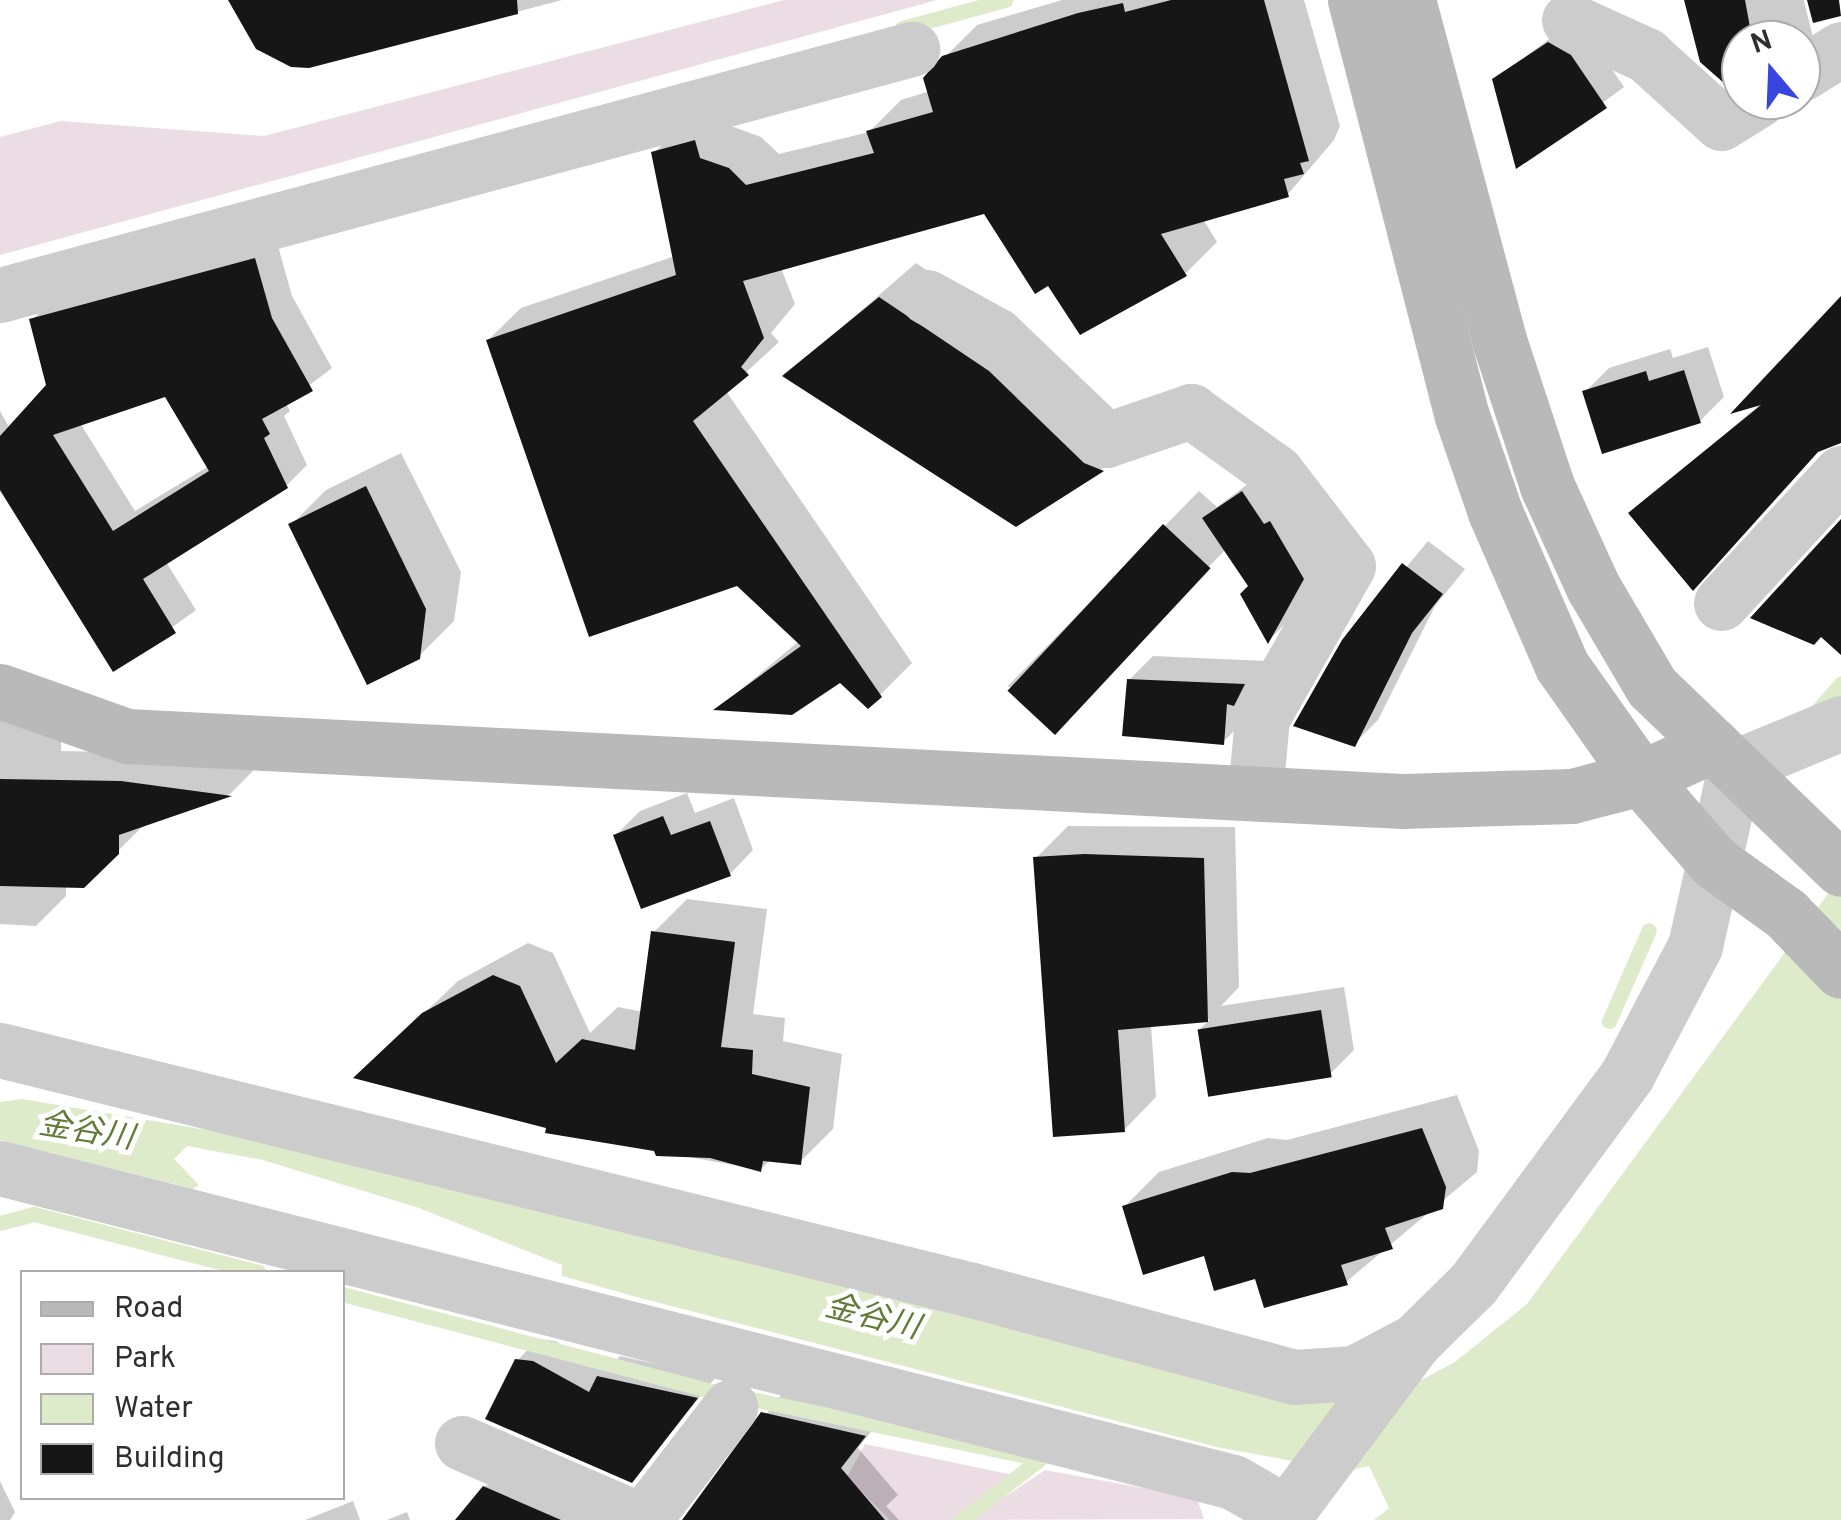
<!DOCTYPE html>
<html>
<head>
<meta charset="utf-8">
<style>
  body { margin:0 }
  #map { position:relative; width:1841px; height:1520px; overflow:hidden; background:#fff; font-family:Overpass,"Noto Sans JP",sans-serif }
  div>[style] { position:absolute }
  [style*='--x'] { left:calc(var(--x)*1px); top:calc(var(--y)*1px); width:calc(var(--w)*1px); rotate:calc(var(--a)*1deg) }
  .green>* { inset:0; background:#ecdde5 }
  .water>* { inset:0; background:#deebca }
  .shadow>* { inset:0; background:#0003 }
  .stream>* { height:15px; margin:-7.5px; padding:0 7.5px; transform-origin:7.5px; border-radius:7.5px; background:#deebca }
  .building>* { inset:0; background:#161616; transform-origin:0 0 }
  .street>* { height:55px; margin:-27.5px; padding:0 27.5px; transform-origin:27.5px; border-radius:27.5px; background:#ccc }
  .secondary>* { height:55px; margin:-27.5px; padding:0 27.5px; transform-origin:27.5px; border-radius:27.5px; background:#b9b9b9 }
  span { translate:-50% -50%; white-space:nowrap; text-align:center; line-height:1.15; -webkit-text-stroke:10px #fff; paint-order:stroke }
  .water-label { font-size:32px; color:#637b38; font-style:italic }
  .legend { position:absolute; left:20px; top:1270px; width:325px; height:230px; box-sizing:border-box; background:#fff; border:2px solid #acacac; margin:0; padding:12px 18px; list-style:none; font-size:30px; color:#2f2f2f }
  .legend li { display:flex; align-items:center; gap:20px; height:50px }
  .legend b { width:50px; border:2px solid #acacac }
  .north { position:absolute; left:1721px; top:20px; width:100px; height:100px; box-sizing:border-box; background:#fff; border:2px solid #acacac; border-radius:50%; rotate:341deg; font-size:28px; font-weight:700; line-height:40px; text-align:center; color:#2f2f2f }
  .north::after { content:''; display:block; margin:auto; width:35px; height:45px; background:#3846df; clip-path:polygon(50% 0,100% 100%,50% 72%,0 100%) }
</style>
</head>
<body>
<div id="map">
  <div class="green">
    <div style="clip-path:polygon(784px 0,937px 0,0 255px,0 137px,61px 121px,264px 136px)"></div>
    <div style="clip-path:polygon(865px 1444px,1023px 1477px,955px 1520px,890px 1520px,847px 1477px)"></div>
    <div style="clip-path:polygon(1045px 1470px,1197px 1498px,1204px 1519px,970px 1520px)"></div>
  </div>
  <div class="water">
    <div style="clip-path:polygon(1841px 876px,1841px 1520px,1374px 1520px,1389px 1508px,1369px 1466px,1347px 1471px,1217px 1447px,644px 1299px,562px 1276px,562px 1265px,419px 1208px,263px 1160px,187px 1146px,174px 1159px,199px 1185px,193px 1189px,0 1140px,0 1102px,22px 1099px,213px 1131px,1416px 1383px,1455px 1362px,1527px 1304px)"></div>
  </div>
  <div class="shadow">
    <div style="clip-path:polygon(238px 0,562px 0,320px 64px)"></div>
    <div style="clip-path:polygon(1062px 0,1304px 0,1340px 126px,1334px 140px,1288px 194px,1203px 219px,1217px 242px,1185px 274px,1048px 283px,985px 211px,781px 268px,795px 304px,771px 333px,779px 342px,726px 391px,912px 663px,880px 695px,841px 680px,719px 708px,799px 641px,488px 340px,521px 308px,675px 256px,654px 153px,686px 120px,727px 109px,731px 126px,761px 137px,779px 154px,869px 132px,901px 100px,930px 91px,944px 58px,977px 25px)"></div>
    <div style="clip-path:polygon(1685px 0,1772px 0,1770px 40px,1741px 40px,1741px 59px)"></div>
    <div style="clip-path:polygon(1569px 24px,1590px 37px,1624px 87px,1518px 165px,1495px 80px)"></div>
    <div style="clip-path:polygon(evenodd,276px 239px,292px 296px,332px 368px,286px 403px,290px 411px,284px 416px,307px 465px,286px 486px,166px 562px,196px 610px,114px 669px,0 491px,0 411px,10px 429px,49px 386px,32px 320px,53px 299px,276px 239px,166px 394px,209px 466px,135px 511px,80px 423px,166px 394px)"></div>
    <div style="clip-path:polygon(916px 263px,1024px 336px,1136px 435px,1102px 469px,1016px 524px,786px 376px)"></div>
    <div style="clip-path:polygon(1841px 299px,1841px 442px,1632px 513px,1763px 402px)"></div>
    <div style="clip-path:polygon(1708px 347px,1724px 397px,1700px 421px,1585px 392px,1609px 368px,1670px 349px,1673px 358px)"></div>
    <div style="clip-path:polygon(401px 453px,461px 572px,454px 621px,418px 657px,291px 525px,326px 490px)"></div>
    <div style="clip-path:polygon(1264px 472px,1324px 557px,1289px 620px,1269px 640px,1251px 586px,1226px 549px,1086px 694px,1007px 687px,1199px 491px,1217px 507px)"></div>
    <div style="clip-path:polygon(1428px 541px,1465px 569px,1435px 606px,1378px 720px,1354px 744px,1344px 642px)"></div>
    <div style="clip-path:polygon(1153px 656px,1267px 661px,1247px 718px,1223px 742px,1129px 680px)"></div>
    <div style="clip-path:polygon(0 720px,61px 734px,61px 751px,152px 753px,258px 766px,230px 794px,147px 822px,83px 886px,66px 885px,66px 896px,36px 926px,0 924px)"></div>
    <div style="clip-path:polygon(687px 793px,695px 813px,734px 798px,753px 850px,730px 874px,616px 835px,640px 811px)"></div>
    <div style="clip-path:polygon(1068px 826px,1235px 827px,1239px 987px,1221px 1006px,1344px 987px,1354px 1050px,1330px 1074px,1200px 1029px,1210px 1019px,1151px 1025px,1156px 1097px,1124px 1130px,1036px 858px)"></div>
    <div style="clip-path:polygon(687px 899px,767px 909px,753px 1014px,785px 1018px,783px 1041px,842px 1054px,833px 1129px,800px 1162px,771px 1159px,760px 1170px,548px 1131px,550px 1126px,390px 1046px,458px 981px,528px 943px,553px 953px,590px 1033px,618px 1007px,643px 1012px,654px 932px)"></div>
    <div style="clip-path:polygon(1457px 1095px,1479px 1151px,1477px 1172px,1346px 1282px,1257px 1276px,1124px 1207px,1159px 1172px,1268px 1138px,1287px 1140px)"></div>
    <div style="clip-path:polygon(538px 1339px,555px 1341px,606px 1370px,620px 1356px,716px 1377px,632px 1480px,517px 1361px)"></div>
    <div style="clip-path:polygon(781px 1395px,882px 1418px,858px 1448px,898px 1495px,886px 1506px,899px 1520px,685px 1520px)"></div>
    <div style="clip-path:polygon(503px 1469px,631px 1520px,478px 1520px,484px 1488px)"></div>
    <div style="clip-path:polygon(0 1481px,15px 1512px,10px 1520px,0 1520px)"></div>
    <div style="clip-path:polygon(353px 1501px,360px 1520px,305px 1520px)"></div>
    <div style="clip-path:polygon(407px 1512px,410px 1520px,387px 1520px)"></div>
  </div>
  <div class="stream">
    <div style="--x:902;--y:28;--w:107;--a:-15.2"></div>
    <div style="--x:1816;--y:712;--w:38;--a:-49"></div>
    <div style="--x:1609;--y:1021;--w:99;--a:-66.3"></div>
    <div style="--x:0;--y:1223;--w:35;--a:-15"></div>
    <div style="--x:34;--y:1214;--w:232;--a:14.5"></div>
    <div style="--x:342;--y:1294;--w:383;--a:14.7"></div>
    <div style="--x:713;--y:1391;--w:334;--a:11.7"></div>
    <div style="--x:1040;--y:1459;--w:100;--a:142.3"></div>
  </div>
  <div class="building">
    <div style="clip-path:polygon(228px 0,517px 0,518px 14px,309px 68px,291px 67px,256px 49px)"></div>
    <div style="clip-path:polygon(1171px 0,1264px 0,1309px 161px,1300px 163px,1304px 174px,1284px 179px,1289px 197px,1161px 234px,1187px 276px,1080px 335px,1048px 286px,1035px 294px,984px 214px,743px 281px,764px 338px,741px 367px,749px 375px,693px 421px,882px 697px,868px 709px,840px 683px,792px 715px,713px 710px,801px 646px,737px 586px,589px 637px,486px 340px,676px 275px,651px 152px,695px 140px,700px 158px,729px 168px,746px 185px,874px 153px,866px 131px,933px 112px,923px 78px,942px 56px,1078px 13px,1123px 3px,1125px 12px)"></div>
    <div style="clip-path:polygon(1684px 0,1745px 0,1752px 38px,1741px 40px,1741px 74px,1725px 84px,1700px 62px)"></div>
    <div style="clip-path:polygon(1807px 0,1839px 0,1841px 16px,1813px 23px)"></div>
    <div style="clip-path:polygon(1548px 42px,1571px 55px,1607px 108px,1516px 169px,1492px 79px)"></div>
    <div style="clip-path:polygon(evenodd,255px 258px,272px 318px,313px 391px,262px 419px,270px 434px,264px 438px,288px 488px,143px 579px,176px 633px,113px 672px,0 490px,0 436px,46px 385px,29px 319px,255px 258px,165px 397px,209px 471px,113px 531px,53px 435px,165px 397px)"></div>
    <div style="clip-path:polygon(1841px 296px,1841px 443px,1818px 452px,1693px 591px,1628px 513px,1761px 405px,1730px 414px)"></div>
    <div style="clip-path:polygon(879px 297px,989px 371px,1084px 463px,1104px 471px,1016px 527px,782px 376px)"></div>
    <div style="clip-path:polygon(1684px 370px,1701px 423px,1602px 454px,1582px 391px,1646px 371px,1649px 381px)"></div>
    <div style="clip-path:polygon(366px 486px,426px 609px,420px 659px,367px 685px,288px 524px)"></div>
    <div style="clip-path:polygon(1242px 491px,1264px 524px,1270px 521px,1304px 579px,1268px 644px,1240px 594px,1248px 586px,1202px 518px)"></div>
    <div style="clip-path:polygon(1841px 519px,1841px 655px,1821px 637px,1814px 645px,1750px 618px)"></div>
    <div style="left:1163px;top:524px;width:65px;height:228px;rotate:43deg"></div>
    <div style="clip-path:polygon(1402px 563px,1443px 594px,1412px 633px,1355px 747px,1293px 726px,1342px 640px)"></div>
    <div style="clip-path:polygon(1127px 679px,1197px 682px,1245px 684px,1234px 706px,1227px 704px,1224px 745px,1122px 736px)"></div>
    <div style="clip-path:polygon(0 779px,121px 781px,232px 796px,119px 835px,119px 854px,84px 888px,0 886px)"></div>
    <div style="clip-path:polygon(663px 816px,671px 835px,710px 821px,731px 876px,641px 909px,613px 835px)"></div>
    <div style="clip-path:polygon(1084px 854px,1204px 858px,1208px 1022px,1118px 1030px,1125px 1132px,1053px 1137px,1033px 857px)"></div>
    <div style="clip-path:polygon(651px 931px,735px 942px,721px 1047px,753px 1050px,752px 1074px,810px 1087px,801px 1165px,763px 1161px,761px 1172px,710px 1158px,656px 1156px,654px 1151px,545px 1133px,546px 1128px,353px 1078px,422px 1013px,493px 975px,520px 986px,556px 1063px,582px 1039px,635px 1050px)"></div>
    <div style="left:1321px;top:1010px;width:68px;height:125px;rotate:81deg"></div>
    <div style="clip-path:polygon(1422px 1128px,1446px 1187px,1443px 1209px,1385px 1228px,1393px 1249px,1341px 1265px,1348px 1285px,1264px 1308px,1255px 1279px,1214px 1291px,1204px 1256px,1143px 1275px,1122px 1206px,1232px 1172px,1250px 1173px)"></div>
    <div style="clip-path:polygon(515px 1359px,533px 1361px,589px 1392px,597px 1376px,698px 1398px,632px 1483px,485px 1419px)"></div>
    <div style="clip-path:polygon(761px 1412px,866px 1436px,841px 1468px,885px 1520px,682px 1520px)"></div>
    <div style="clip-path:polygon(483px 1486px,561px 1520px,455px 1520px)"></div>
  </div>
  <div class="street">
    <div style="--x:1775;--y:0;--w:41;--a:76"></div>
    <div style="--x:1569;--y:20;--w:85;--a:24.4"></div>
    <div style="--x:1646;--y:55;--w:101;--a:42.2"></div>
    <div style="--x:1721;--y:123;--w:44;--a:-31.9"></div>
    <div style="--x:1801;--y:74;--w:47;--a:-32"></div>
    <div style="--x:0;--y:295;--w:945;--a:-15.1"></div>
    <div style="--x:927;--y:297;--w:79;--a:28.8"></div>
    <div style="--x:996;--y:335;--w:152;--a:43.7"></div>
    <div style="--x:1106;--y:440;--w:90;--a:-18.8"></div>
    <div style="--x:1191;--y:411;--w:105;--a:35.7"></div>
    <div style="--x:1276;--y:472;--w:118;--a:52.5"></div>
    <div style="--x:1348;--y:566;--w:175;--a:119.5"></div>
    <div style="--x:1262;--y:718;--w:75;--a:95.3"></div>
    <div style="--x:1721;--y:603;--w:177;--a:-47.3"></div>
    <div style="--x:0;--y:1050;--w:1001;--a:13.87"></div>
    <div style="--x:972;--y:1290;--w:334;--a:15.1"></div>
    <div style="--x:1294;--y:1377;--w:60;--a:-3.8"></div>
    <div style="--x:1354;--y:1373;--w:69;--a:-27.7"></div>
    <div style="--x:0;--y:1168;--w:1272;--a:14.29"></div>
    <div style="--x:1233;--y:1482;--w:64;--a:29.7"></div>
    <div style="--x:462;--y:1443;--w:194;--a:23.4"></div>
    <div style="--x:643;--y:1520;--w:143;--a:-52.4"></div>
    <div style="--x:1281;--y:1520;--w:224;--a:-53.2"></div>
    <div style="--x:1415;--y:1341;--w:81;--a:-44.5"></div>
    <div style="--x:1473;--y:1284;--w:260;--a:-53.6"></div>
    <div style="--x:1627;--y:1075;--w:146;--a:-62.2"></div>
    <div style="--x:1695;--y:946;--w:183;--a:-77.4"></div>
    <div style="--x:1735;--y:767;--w:115;--a:-22.5"></div>
  </div>
  <div class="secondary">
    <div style="--x:1355;--y:0;--w:430;--a:75.6"></div>
    <div style="--x:1462;--y:416;--w:102;--a:71"></div>
    <div style="--x:1495;--y:512;--w:168;--a:66.5"></div>
    <div style="--x:1562;--y:666;--w:137;--a:54.8"></div>
    <div style="--x:1641;--y:778;--w:111;--a:49"></div>
    <div style="--x:1714;--y:862;--w:89;--a:35.8"></div>
    <div style="--x:1786;--y:914;--w:79;--a:46"></div>
    <div style="--x:1408;--y:0;--w:355;--a:75"></div>
    <div style="--x:1500;--y:343;--w:151;--a:71.8"></div>
    <div style="--x:1547;--y:486;--w:111;--a:65.5"></div>
    <div style="--x:1593;--y:587;--w:116;--a:59.5"></div>
    <div style="--x:1652;--y:687;--w:262;--a:43.9"></div>
    <div style="--x:0;--y:691;--w:135;--a:19.5"></div>
    <div style="--x:127;--y:736;--w:1277;--a:2.92"></div>
    <div style="--x:1402;--y:801;--w:170;--a:-1.7"></div>
    <div style="--x:1572;--y:796;--w:71;--a:-14.6"></div>
    <div style="--x:1641;--y:778;--w:79;--a:-24.6"></div>
  </div>
  <div class="water-label">
    <span style="left:86px;top:1133px;rotate:9deg">金谷川</span>
    <span style="left:872px;top:1319px;rotate:14deg">金谷川</span>
  </div>
  <ul class="legend">
  <li><b style="height:12px;background:#b9b9b9"></b>Road</li>
  <li><b style="height:28px;background:#ecdde5"></b>Park</li>
  <li><b style="height:28px;background:#deebca"></b>Water</li>
  <li><b style="height:28px;background:#161616"></b>Building</li>
  </ul>
  <div class="north">N</div>
</div>
</body>
</html>
